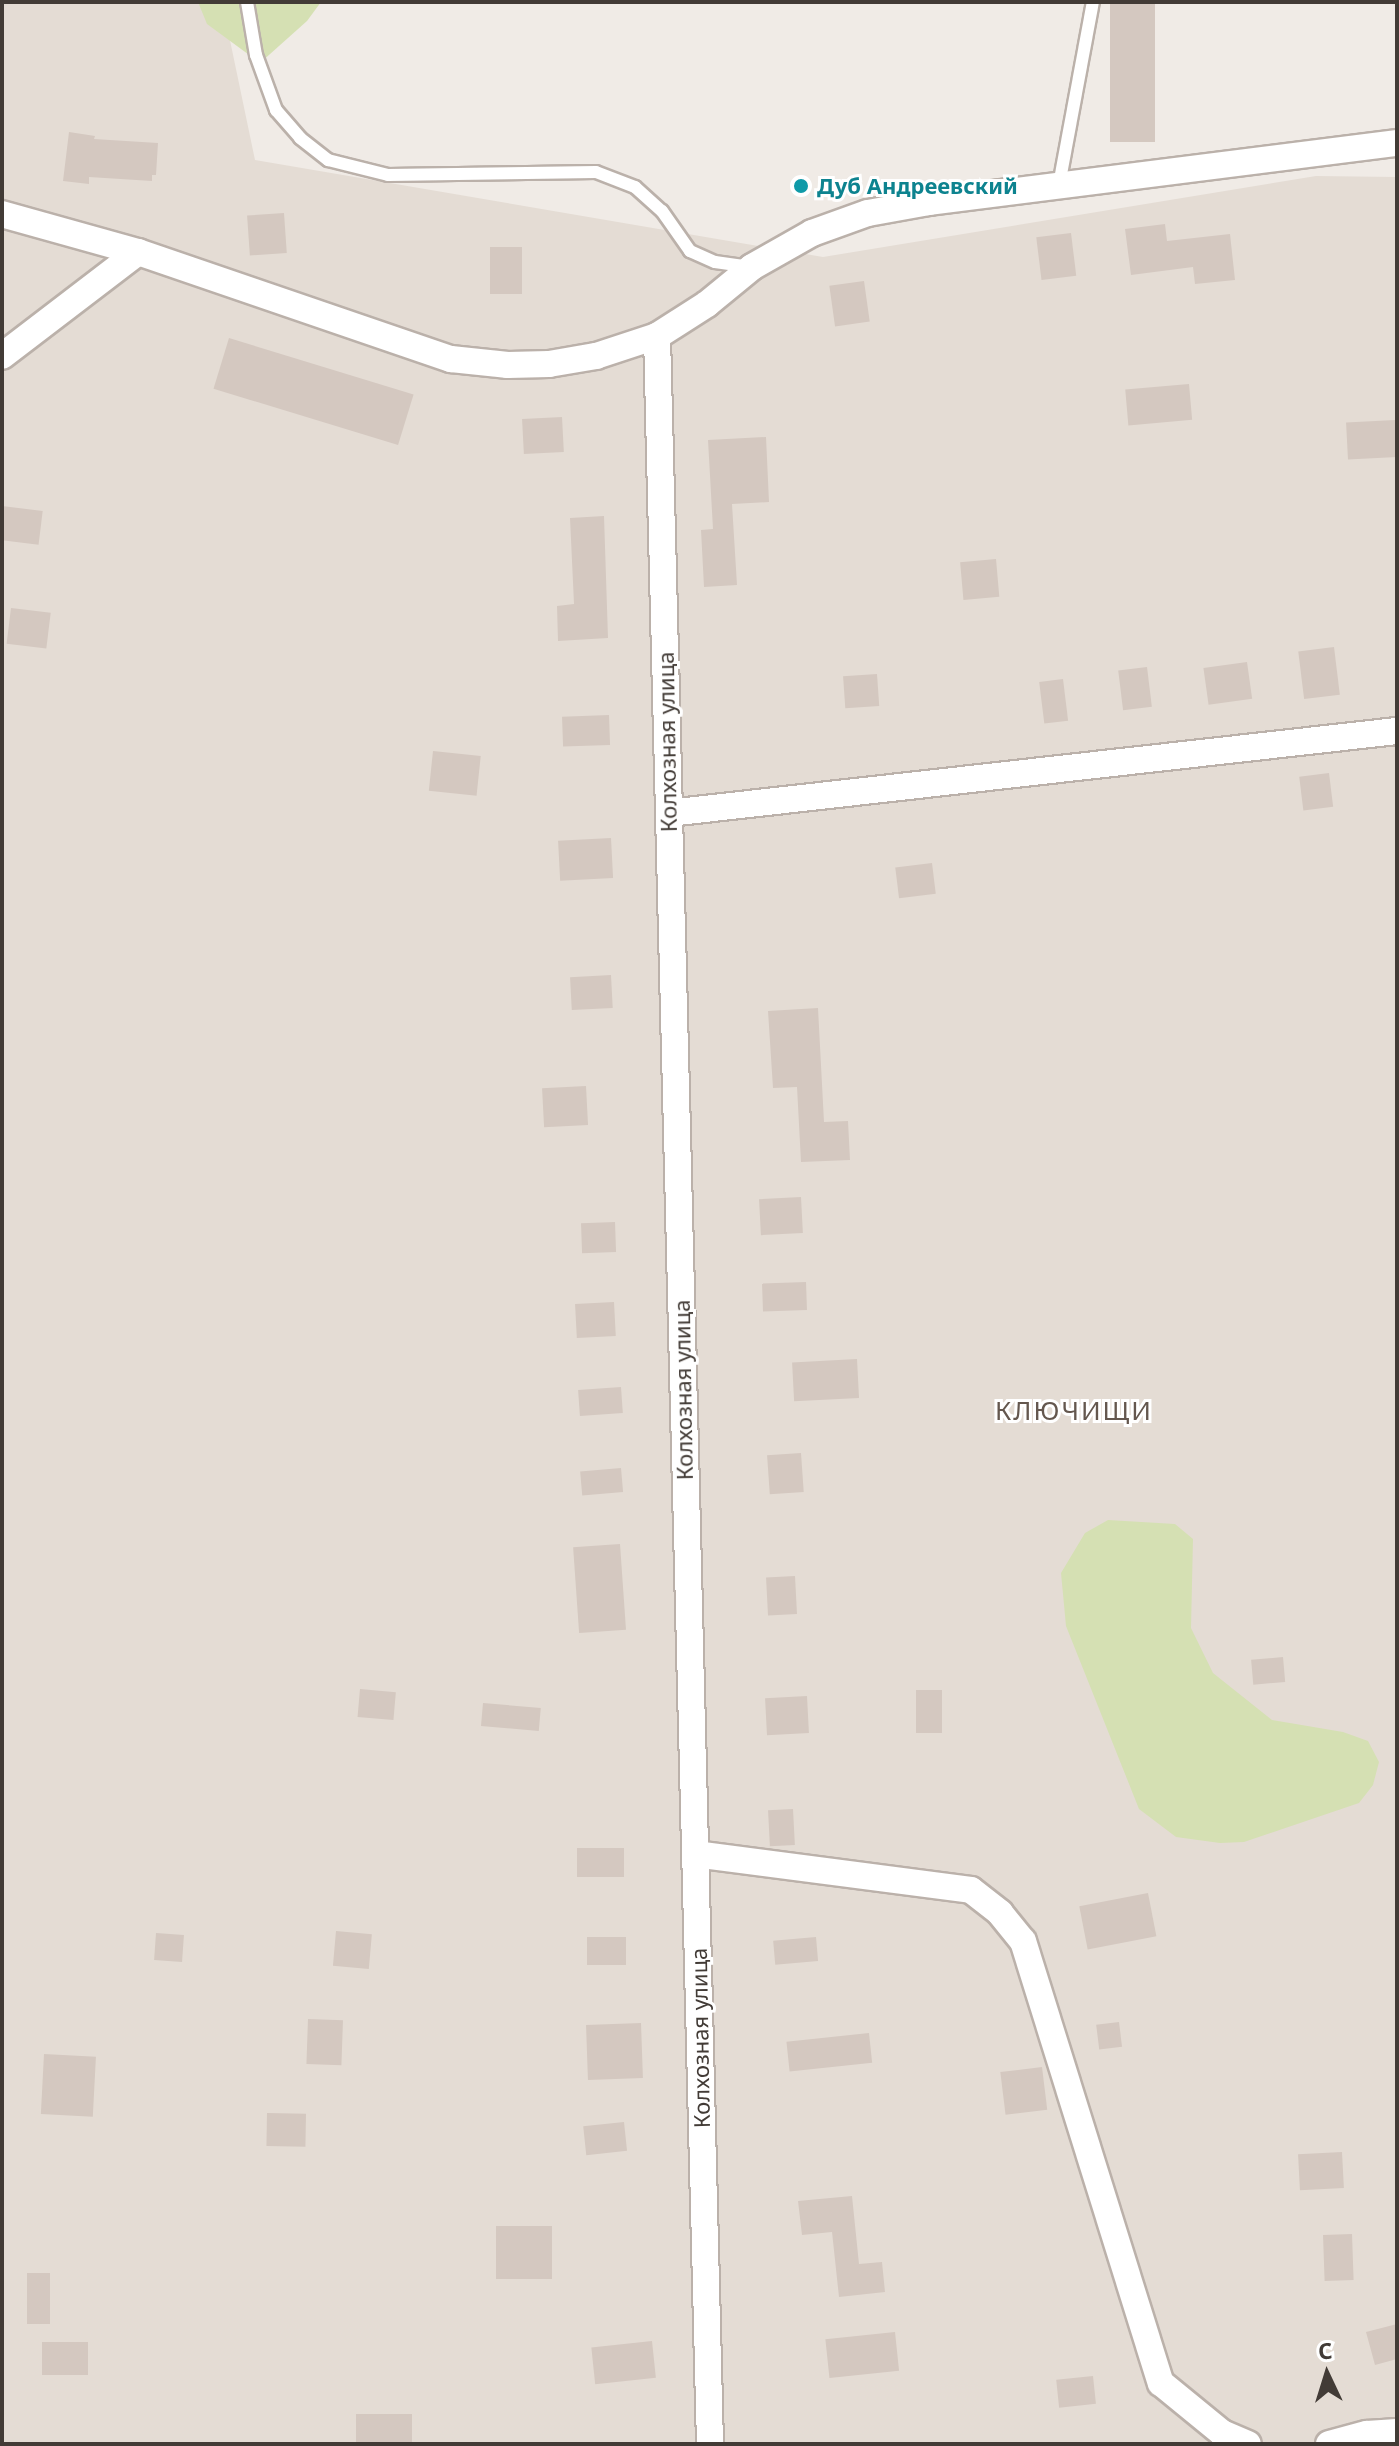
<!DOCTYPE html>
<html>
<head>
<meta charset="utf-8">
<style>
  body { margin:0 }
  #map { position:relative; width:1399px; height:2446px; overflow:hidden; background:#f0ebe6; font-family:"Noto Sans",sans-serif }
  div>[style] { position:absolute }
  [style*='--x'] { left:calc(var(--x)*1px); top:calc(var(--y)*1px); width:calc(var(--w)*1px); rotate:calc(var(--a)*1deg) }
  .residential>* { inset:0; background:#e4dcd4 }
  .green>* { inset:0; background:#d5e0b3 }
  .building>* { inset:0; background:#d4c8c0; transform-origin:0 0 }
  .roads { filter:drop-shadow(2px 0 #bbb1aa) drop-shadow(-2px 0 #bbb1aa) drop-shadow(0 2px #bbb1aa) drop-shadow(0 -2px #bbb1aa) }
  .lane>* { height:12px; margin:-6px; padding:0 6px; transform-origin:6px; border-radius:6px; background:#fff }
  .street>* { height:26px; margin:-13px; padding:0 13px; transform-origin:13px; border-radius:13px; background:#fff }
  .dots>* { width:22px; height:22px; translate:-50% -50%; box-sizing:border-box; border:4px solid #fff; border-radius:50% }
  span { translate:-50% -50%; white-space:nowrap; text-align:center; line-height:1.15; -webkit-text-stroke:6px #fff; paint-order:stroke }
  .culture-label { font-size:22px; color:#0d838f; font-weight:700 }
  .left { translate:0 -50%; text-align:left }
  .street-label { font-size:22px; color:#423b36 }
  .quarter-label { font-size:26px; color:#64574e; letter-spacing:2px }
  .frame { position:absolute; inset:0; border:4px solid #423b36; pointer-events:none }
  .north { position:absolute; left:1287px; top:2334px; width:80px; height:80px; -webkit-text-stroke:6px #fff; paint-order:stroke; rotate:356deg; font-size:22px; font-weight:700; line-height:32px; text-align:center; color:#423b36 }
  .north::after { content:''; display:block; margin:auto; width:28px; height:36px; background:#423b36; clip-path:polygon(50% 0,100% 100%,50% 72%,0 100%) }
</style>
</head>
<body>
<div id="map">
  <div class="residential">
    <div style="clip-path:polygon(2px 2px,222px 2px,255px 160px,823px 257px,1316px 176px,1397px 177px,1397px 2444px,2px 2444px)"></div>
  </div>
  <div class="green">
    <div style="clip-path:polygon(198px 2px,321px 2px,307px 21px,260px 63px,207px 24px)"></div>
    <div style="clip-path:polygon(1108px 1520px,1175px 1524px,1193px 1539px,1191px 1628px,1213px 1673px,1272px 1720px,1343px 1732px,1368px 1741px,1379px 1762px,1373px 1785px,1359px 1803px,1244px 1842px,1220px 1843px,1176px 1837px,1139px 1809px,1066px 1626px,1061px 1573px,1085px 1533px)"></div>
  </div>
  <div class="building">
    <div style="left:1110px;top:2px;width:45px;height:140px"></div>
    <div style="clip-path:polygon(69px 132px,95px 136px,94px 139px,158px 143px,156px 175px,152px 175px,152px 181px,89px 177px,89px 184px,63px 181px)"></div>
    <div style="left:284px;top:213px;width:40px;height:37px;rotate:86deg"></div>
    <div style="clip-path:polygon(1165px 224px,1167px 241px,1230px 234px,1235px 280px,1195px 284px,1193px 267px,1131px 275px,1125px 229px)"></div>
    <div style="left:1071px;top:233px;width:43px;height:35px;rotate:83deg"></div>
    <div style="left:490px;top:247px;width:32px;height:47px"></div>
    <div style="left:864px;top:281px;width:41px;height:35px;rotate:82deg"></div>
    <div style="left:229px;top:338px;width:193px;height:53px;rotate:17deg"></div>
    <div style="left:1189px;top:384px;width:36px;height:64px;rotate:85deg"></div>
    <div style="left:562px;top:417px;width:35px;height:40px;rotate:87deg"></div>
    <div style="left:1395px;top:420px;width:37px;height:49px;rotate:87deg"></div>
    <div style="clip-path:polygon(766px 437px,769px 502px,732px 504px,737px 585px,704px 587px,701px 530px,713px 529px,708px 440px)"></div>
    <div style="left:2px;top:506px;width:41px;height:34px;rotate:7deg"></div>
    <div style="clip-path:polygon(604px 516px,608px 638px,558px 641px,557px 606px,574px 604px,570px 518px)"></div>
    <div style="left:996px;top:559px;width:38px;height:36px;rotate:85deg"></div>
    <div style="left:11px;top:608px;width:40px;height:36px;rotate:7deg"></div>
    <div style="left:1334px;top:647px;width:48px;height:36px;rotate:83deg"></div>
    <div style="left:1247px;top:662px;width:37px;height:44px;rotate:82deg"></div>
    <div style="left:1147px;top:667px;width:40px;height:29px;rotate:83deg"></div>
    <div style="left:877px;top:674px;width:32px;height:34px;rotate:86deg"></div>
    <div style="left:1063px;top:679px;width:42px;height:24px;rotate:83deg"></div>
    <div style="left:609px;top:715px;width:30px;height:47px;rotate:88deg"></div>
    <div style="left:433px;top:751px;width:48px;height:40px;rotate:6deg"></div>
    <div style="left:1329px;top:773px;width:34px;height:30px;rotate:83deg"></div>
    <div style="left:611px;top:838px;width:40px;height:53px;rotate:87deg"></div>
    <div style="left:932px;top:863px;width:31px;height:37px;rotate:83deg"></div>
    <div style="left:611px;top:975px;width:33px;height:41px;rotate:87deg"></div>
    <div style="clip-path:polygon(818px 1008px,824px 1122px,848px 1121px,850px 1160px,801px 1162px,797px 1087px,773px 1088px,768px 1011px)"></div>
    <div style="left:586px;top:1086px;width:39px;height:44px;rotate:87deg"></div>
    <div style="left:801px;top:1197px;width:36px;height:42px;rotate:87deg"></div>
    <div style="left:615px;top:1222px;width:30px;height:34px;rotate:88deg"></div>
    <div style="left:806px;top:1282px;width:28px;height:44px;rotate:88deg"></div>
    <div style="left:614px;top:1302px;width:34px;height:39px;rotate:87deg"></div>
    <div style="left:857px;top:1359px;width:39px;height:65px;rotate:87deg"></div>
    <div style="left:621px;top:1387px;width:26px;height:43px;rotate:86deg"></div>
    <div style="left:801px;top:1453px;width:39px;height:34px;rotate:86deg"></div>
    <div style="left:621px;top:1468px;width:24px;height:41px;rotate:85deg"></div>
    <div style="left:620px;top:1544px;width:86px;height:47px;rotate:86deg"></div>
    <div style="left:795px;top:1576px;width:38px;height:29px;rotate:87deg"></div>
    <div style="left:1283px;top:1657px;width:25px;height:32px;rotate:85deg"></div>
    <div style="left:360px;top:1689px;width:36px;height:28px;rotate:5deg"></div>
    <div style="left:916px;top:1690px;width:26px;height:43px"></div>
    <div style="left:807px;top:1696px;width:37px;height:42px;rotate:87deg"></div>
    <div style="left:483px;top:1703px;width:58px;height:23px;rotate:5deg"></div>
    <div style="left:793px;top:1809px;width:36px;height:25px;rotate:87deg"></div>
    <div style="left:624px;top:1848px;width:29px;height:47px;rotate:90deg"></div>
    <div style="left:1148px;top:1893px;width:44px;height:70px;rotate:79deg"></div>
    <div style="left:336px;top:1931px;width:36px;height:35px;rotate:5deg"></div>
    <div style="left:156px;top:1933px;width:28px;height:27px;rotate:4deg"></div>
    <div style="left:587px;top:1937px;width:39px;height:28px"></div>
    <div style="left:816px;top:1937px;width:24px;height:43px;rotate:85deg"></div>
    <div style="left:308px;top:2019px;width:35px;height:45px;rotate:2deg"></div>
    <div style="left:1119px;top:2022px;width:25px;height:23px;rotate:83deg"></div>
    <div style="left:641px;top:2023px;width:55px;height:55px;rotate:88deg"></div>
    <div style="left:869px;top:2033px;width:30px;height:83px;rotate:84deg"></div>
    <div style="left:44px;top:2054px;width:52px;height:60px;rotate:3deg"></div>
    <div style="left:1042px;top:2067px;width:43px;height:42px;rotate:83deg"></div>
    <div style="left:267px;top:2113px;width:39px;height:33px;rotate:1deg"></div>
    <div style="left:624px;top:2122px;width:29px;height:41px;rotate:84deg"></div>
    <div style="left:1342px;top:2152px;width:36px;height:44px;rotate:87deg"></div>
    <div style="clip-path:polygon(852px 2196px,859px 2264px,882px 2262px,885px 2292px,839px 2297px,832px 2232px,802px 2235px,798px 2201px)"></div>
    <div style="left:496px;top:2226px;width:56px;height:53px"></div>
    <div style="left:1352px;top:2234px;width:46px;height:29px;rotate:88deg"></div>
    <div style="left:27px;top:2273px;width:23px;height:51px"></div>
    <div style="clip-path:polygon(1397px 2324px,1397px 2359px,1375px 2365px,1366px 2332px)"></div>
    <div style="left:895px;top:2332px;width:39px;height:70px;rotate:84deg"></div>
    <div style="left:652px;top:2341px;width:37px;height:61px;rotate:84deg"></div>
    <div style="left:42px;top:2342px;width:46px;height:33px"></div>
    <div style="left:1093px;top:2376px;width:28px;height:37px;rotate:84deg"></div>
    <div style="left:356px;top:2414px;width:56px;height:30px"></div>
  </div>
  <div class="roads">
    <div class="lane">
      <div style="--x:247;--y:2;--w:54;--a:80.4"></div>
      <div style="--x:256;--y:55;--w:59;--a:70"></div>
      <div style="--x:276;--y:110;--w:37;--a:49"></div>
      <div style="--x:300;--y:138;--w:36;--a:38"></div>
      <div style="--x:328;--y:160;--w:62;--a:14"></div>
      <div style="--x:388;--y:175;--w:208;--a:-0.8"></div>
      <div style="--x:596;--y:172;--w:42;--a:21"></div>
      <div style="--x:635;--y:187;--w:36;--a:42"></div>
      <div style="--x:662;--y:211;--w:49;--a:55"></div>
      <div style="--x:690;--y:251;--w:27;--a:24"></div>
      <div style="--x:715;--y:262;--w:34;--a:8"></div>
      <div style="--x:1059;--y:185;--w:186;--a:-79.5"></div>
    </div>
    <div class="street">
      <div style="--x:2;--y:214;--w:141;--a:15.6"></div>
      <div style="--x:138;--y:252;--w:331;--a:18.9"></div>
      <div style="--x:451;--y:359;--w:57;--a:6"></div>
      <div style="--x:508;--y:365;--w:41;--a:-1.4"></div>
      <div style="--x:549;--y:364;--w:48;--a:-9.7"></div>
      <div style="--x:596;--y:356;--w:64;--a:-18.2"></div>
      <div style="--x:657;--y:336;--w:59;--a:-32.6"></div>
      <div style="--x:707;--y:304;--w:58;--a:-39.4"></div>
      <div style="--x:752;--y:267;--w:69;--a:-29.5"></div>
      <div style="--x:812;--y:233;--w:59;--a:-19.7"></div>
      <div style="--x:868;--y:213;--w:62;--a:-10.2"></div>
      <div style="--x:929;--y:202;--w:472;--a:-7.2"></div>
      <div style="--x:657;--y:336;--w:2109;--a:88.56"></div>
      <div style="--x:2;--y:356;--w:171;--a:-37.4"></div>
      <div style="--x:669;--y:813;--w:733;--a:-6.43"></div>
      <div style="--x:695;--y:1854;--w:278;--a:7.4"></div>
      <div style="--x:971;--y:1890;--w:37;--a:38"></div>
      <div style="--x:1000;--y:1913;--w:36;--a:51"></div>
      <div style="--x:1023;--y:1941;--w:463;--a:72.7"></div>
      <div style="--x:1161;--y:2383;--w:79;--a:39.3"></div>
      <div style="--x:1222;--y:2433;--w:28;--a:23"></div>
      <div style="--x:1329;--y:2444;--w:39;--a:-15"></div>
      <div style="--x:1367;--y:2434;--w:30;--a:-4"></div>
    </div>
  </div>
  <div class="dots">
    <div style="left:801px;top:186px;background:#0f9aa8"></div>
  </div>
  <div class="culture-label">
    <span class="left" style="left:817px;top:186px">Дуб Андреевский</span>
  </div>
  <div class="street-label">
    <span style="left:667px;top:742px;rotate:-91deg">Колхозная улица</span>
    <span style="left:683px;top:1390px;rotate:-91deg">Колхозная улица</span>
    <span style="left:700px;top:2038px;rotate:-91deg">Колхозная улица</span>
  </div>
  <div class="quarter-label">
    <span style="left:1074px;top:1411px">КЛЮЧИЩИ</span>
  </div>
  <div class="frame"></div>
  <div class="north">С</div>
</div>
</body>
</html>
